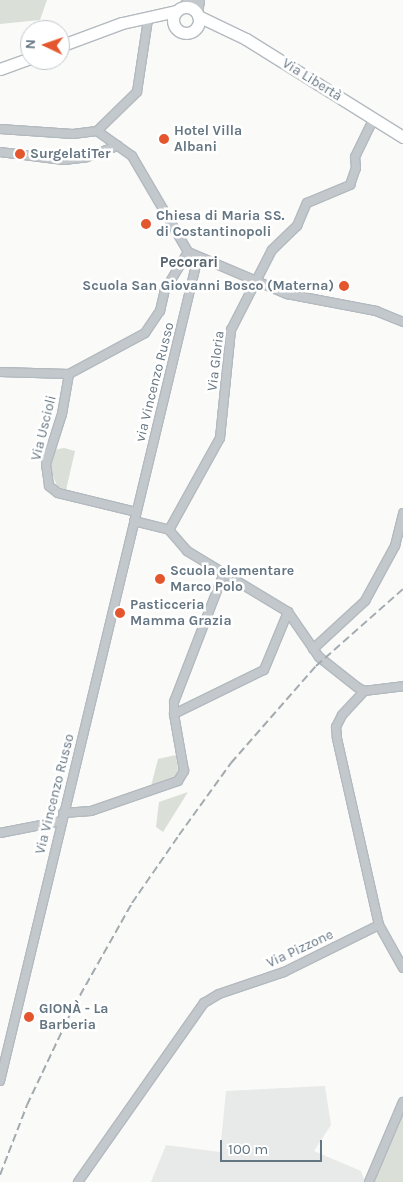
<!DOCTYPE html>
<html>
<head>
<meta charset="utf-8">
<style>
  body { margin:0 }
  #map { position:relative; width:403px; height:1182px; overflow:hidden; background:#fafaf8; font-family:Karla,sans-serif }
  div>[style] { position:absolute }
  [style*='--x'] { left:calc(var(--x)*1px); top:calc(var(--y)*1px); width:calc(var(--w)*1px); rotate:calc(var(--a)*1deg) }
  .built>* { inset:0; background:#e8e9e9 }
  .green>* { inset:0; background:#dadfd7 }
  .roads { filter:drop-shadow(1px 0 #b3babf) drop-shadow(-1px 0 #b3babf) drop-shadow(0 1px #b3babf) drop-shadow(0 -1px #b3babf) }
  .minor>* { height:8px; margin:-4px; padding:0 4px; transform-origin:4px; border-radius:4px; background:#c3c8cc }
  .tertiary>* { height:10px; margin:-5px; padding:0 5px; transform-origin:5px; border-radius:5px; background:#c3c8cc }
  .secondary>* { height:11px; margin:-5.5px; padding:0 5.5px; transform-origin:5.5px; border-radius:5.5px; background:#fff }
  .secondary>.ring { margin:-5.5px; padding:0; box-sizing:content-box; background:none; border:11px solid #fff; border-radius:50% }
  .rail>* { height:2px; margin-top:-1px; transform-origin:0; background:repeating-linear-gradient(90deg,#a2aab0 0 8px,transparent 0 12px) }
  .dots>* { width:14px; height:14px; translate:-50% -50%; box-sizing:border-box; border:2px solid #fff; border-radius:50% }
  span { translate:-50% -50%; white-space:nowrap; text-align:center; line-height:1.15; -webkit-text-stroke:5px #fff; paint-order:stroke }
  .street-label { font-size:14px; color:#657683 }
  .poi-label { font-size:14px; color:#657683; font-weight:700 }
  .left { translate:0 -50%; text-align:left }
  .right { translate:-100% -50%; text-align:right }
  .neighbourhood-label { font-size:15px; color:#57646e; font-weight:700 }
  .north { position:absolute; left:20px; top:20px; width:50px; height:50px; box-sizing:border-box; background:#fff; border:1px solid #c1c8cd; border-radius:50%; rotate:273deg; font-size:14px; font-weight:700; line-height:20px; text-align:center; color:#657683 }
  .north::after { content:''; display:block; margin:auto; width:18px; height:22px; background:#e4572e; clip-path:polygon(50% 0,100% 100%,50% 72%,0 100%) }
  .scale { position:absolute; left:220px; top:1140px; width:102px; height:22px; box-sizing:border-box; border:2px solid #657683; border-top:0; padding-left:6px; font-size:15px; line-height:18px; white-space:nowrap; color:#657683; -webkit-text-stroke:4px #fff; paint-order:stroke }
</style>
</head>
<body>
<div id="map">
  <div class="built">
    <div style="clip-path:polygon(325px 1086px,331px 1125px,314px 1151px,361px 1171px,365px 1182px,151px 1182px,166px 1145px,220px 1152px,226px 1091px)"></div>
  </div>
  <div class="green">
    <div style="clip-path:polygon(0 0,47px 0,40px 20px,0 24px)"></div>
    <div style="clip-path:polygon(64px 448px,75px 451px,66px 490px,57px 486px,51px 471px,53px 450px)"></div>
    <div style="clip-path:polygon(176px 755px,178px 770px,175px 777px,151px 786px,158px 759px)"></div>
    <div style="clip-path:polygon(188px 792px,163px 832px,156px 827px,159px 802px)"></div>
    <div style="clip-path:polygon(403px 1103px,403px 1182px,374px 1182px)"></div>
  </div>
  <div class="roads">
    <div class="minor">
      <div style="--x:0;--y:129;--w:73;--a:3.9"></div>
      <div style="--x:73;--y:134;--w:24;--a:-7"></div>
      <div style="--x:97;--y:131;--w:43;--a:35.5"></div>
      <div style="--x:132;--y:156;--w:111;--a:59.7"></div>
      <div style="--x:188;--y:252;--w:108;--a:23"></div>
      <div style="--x:287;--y:294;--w:91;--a:10.8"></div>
      <div style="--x:376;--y:311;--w:29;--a:22"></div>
      <div style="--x:97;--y:131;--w:56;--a:-44.3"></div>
      <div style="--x:137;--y:92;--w:74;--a:-81.4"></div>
      <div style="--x:0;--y:152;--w:64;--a:7.1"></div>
      <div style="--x:64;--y:160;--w:23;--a:-7"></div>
      <div style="--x:87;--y:157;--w:33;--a:-20"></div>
      <div style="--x:0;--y:372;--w:69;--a:1.7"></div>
      <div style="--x:69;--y:374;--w:86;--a:-28.3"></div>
      <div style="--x:145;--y:333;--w:27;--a:-56"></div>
      <div style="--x:160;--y:311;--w:22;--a:-77"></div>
      <div style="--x:165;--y:290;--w:44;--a:-58.8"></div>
      <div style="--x:69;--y:374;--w:41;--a:99.9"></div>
      <div style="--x:62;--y:414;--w:52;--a:107.7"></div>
      <div style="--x:46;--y:464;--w:22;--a:82"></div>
      <div style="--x:49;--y:486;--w:11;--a:38"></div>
      <div style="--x:58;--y:493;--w:80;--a:13.7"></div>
      <div style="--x:134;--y:521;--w:36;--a:14"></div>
      <div style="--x:169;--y:530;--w:28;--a:49"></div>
      <div style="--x:187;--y:551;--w:118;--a:31.1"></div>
      <div style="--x:288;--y:612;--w:55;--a:55.4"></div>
      <div style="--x:319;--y:657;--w:48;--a:38.3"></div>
      <div style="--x:357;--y:687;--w:8;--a:30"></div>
      <div style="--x:364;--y:691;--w:39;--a:-7"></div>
      <div style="--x:169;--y:530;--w:105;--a:-61"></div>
      <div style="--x:220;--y:438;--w:109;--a:-84.2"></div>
      <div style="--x:231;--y:330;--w:90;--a:-62.9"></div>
      <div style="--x:272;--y:250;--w:35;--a:-44"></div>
      <div style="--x:297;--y:226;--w:25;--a:-67"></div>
      <div style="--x:307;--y:203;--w:47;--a:-22.7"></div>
      <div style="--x:350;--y:185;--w:18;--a:-71"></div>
      <div style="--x:356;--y:168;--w:11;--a:-95"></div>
      <div style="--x:355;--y:157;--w:43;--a:-64"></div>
      <div style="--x:313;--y:649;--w:71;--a:-42.7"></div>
      <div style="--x:365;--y:601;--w:63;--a:-61.4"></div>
      <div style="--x:395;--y:546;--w:34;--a:-76"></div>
      <div style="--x:174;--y:714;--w:12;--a:-90"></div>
      <div style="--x:174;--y:702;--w:136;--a:-68.9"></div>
      <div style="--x:63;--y:813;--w:28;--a:-4"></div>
      <div style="--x:91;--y:811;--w:92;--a:-19"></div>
      <div style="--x:178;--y:781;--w:12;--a:-59"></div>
      <div style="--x:184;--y:771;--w:58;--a:-100"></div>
      <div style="--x:174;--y:714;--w:100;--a:-26.1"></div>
      <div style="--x:264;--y:670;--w:63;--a:-67.5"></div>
      <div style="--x:0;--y:833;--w:62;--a:-11.1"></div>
      <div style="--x:379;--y:925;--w:49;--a:60.8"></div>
      <div style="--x:0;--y:1081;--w:847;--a:-76.49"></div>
      <div style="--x:78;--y:1182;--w:219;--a:-54.9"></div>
      <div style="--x:204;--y:1003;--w:17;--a:-31"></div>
      <div style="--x:219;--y:994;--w:69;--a:-18.7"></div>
      <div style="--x:284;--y:972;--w:106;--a:-26.3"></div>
      <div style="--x:379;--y:925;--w:192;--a:-102.7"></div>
      <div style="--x:337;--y:738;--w:11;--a:-95"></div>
      <div style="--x:336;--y:727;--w:13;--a:-63"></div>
      <div style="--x:342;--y:715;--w:33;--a:-47"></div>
      <div style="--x:369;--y:1182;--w:87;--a:-67"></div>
    </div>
    <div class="tertiary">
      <div style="--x:184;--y:7;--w:9;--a:-49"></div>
      <div style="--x:197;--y:13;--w:13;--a:-81"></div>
    </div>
    <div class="secondary">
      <div class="ring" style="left:173px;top:7px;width:15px;height:15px"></div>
      <div style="--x:198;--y:16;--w:53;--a:25.6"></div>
      <div style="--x:246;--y:39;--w:185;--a:32"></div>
      <div style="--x:60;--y:46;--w:66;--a:-20.4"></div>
      <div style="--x:122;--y:23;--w:55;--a:-12.5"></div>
      <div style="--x:0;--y:69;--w:32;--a:-20"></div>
    </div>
  </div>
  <div class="rail">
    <div style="--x:0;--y:1175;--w:75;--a:-68.9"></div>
    <div style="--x:27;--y:1105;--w:110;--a:-64.6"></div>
    <div style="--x:74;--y:1006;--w:118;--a:-60.6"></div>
    <div style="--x:132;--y:903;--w:83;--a:-55.3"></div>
    <div style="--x:179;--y:835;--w:89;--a:-54.2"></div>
    <div style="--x:231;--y:763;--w:129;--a:-48.8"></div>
    <div style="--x:316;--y:666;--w:116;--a:-41.5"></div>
  </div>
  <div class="dots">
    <div style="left:164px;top:139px;background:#e4572e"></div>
    <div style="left:20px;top:154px;background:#e4572e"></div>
    <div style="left:146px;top:224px;background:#e4572e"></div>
    <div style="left:344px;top:286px;background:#e4572e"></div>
    <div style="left:160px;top:579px;background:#e4572e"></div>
    <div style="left:120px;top:613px;background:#e4572e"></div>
    <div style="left:29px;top:1017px;background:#e4572e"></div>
  </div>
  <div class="street-label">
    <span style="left:312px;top:80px;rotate:32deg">Via Libertà</span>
    <span style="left:216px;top:361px;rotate:-83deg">Via Gloria</span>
    <span style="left:155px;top:382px;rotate:-76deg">via Vincenzo Russo</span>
    <span style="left:44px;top:428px;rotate:-76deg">Via Uscioli</span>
    <span style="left:55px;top:794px;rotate:-76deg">Via Vincenzo Russo</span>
    <span style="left:300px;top:949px;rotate:-25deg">Via Pizzone</span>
  </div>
  <div class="poi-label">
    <span class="left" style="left:174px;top:139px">Hotel Villa<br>Albani</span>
    <span class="left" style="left:30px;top:154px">SurgelatiTer</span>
    <span class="left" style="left:156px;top:224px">Chiesa di Maria SS.<br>di Costantinopoli</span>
    <span class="right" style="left:334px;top:286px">Scuola San Giovanni Bosco (Materna)</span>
    <span class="left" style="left:170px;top:579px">Scuola elementare<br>Marco Polo</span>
    <span class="left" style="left:130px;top:613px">Pasticceria<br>Mamma Grazia</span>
    <span class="left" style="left:39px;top:1017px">GIONÀ - La<br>Barberia</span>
  </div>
  <div class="neighbourhood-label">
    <span style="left:189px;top:263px">Pecorari</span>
  </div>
  <div class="north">N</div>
  <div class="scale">100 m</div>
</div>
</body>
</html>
